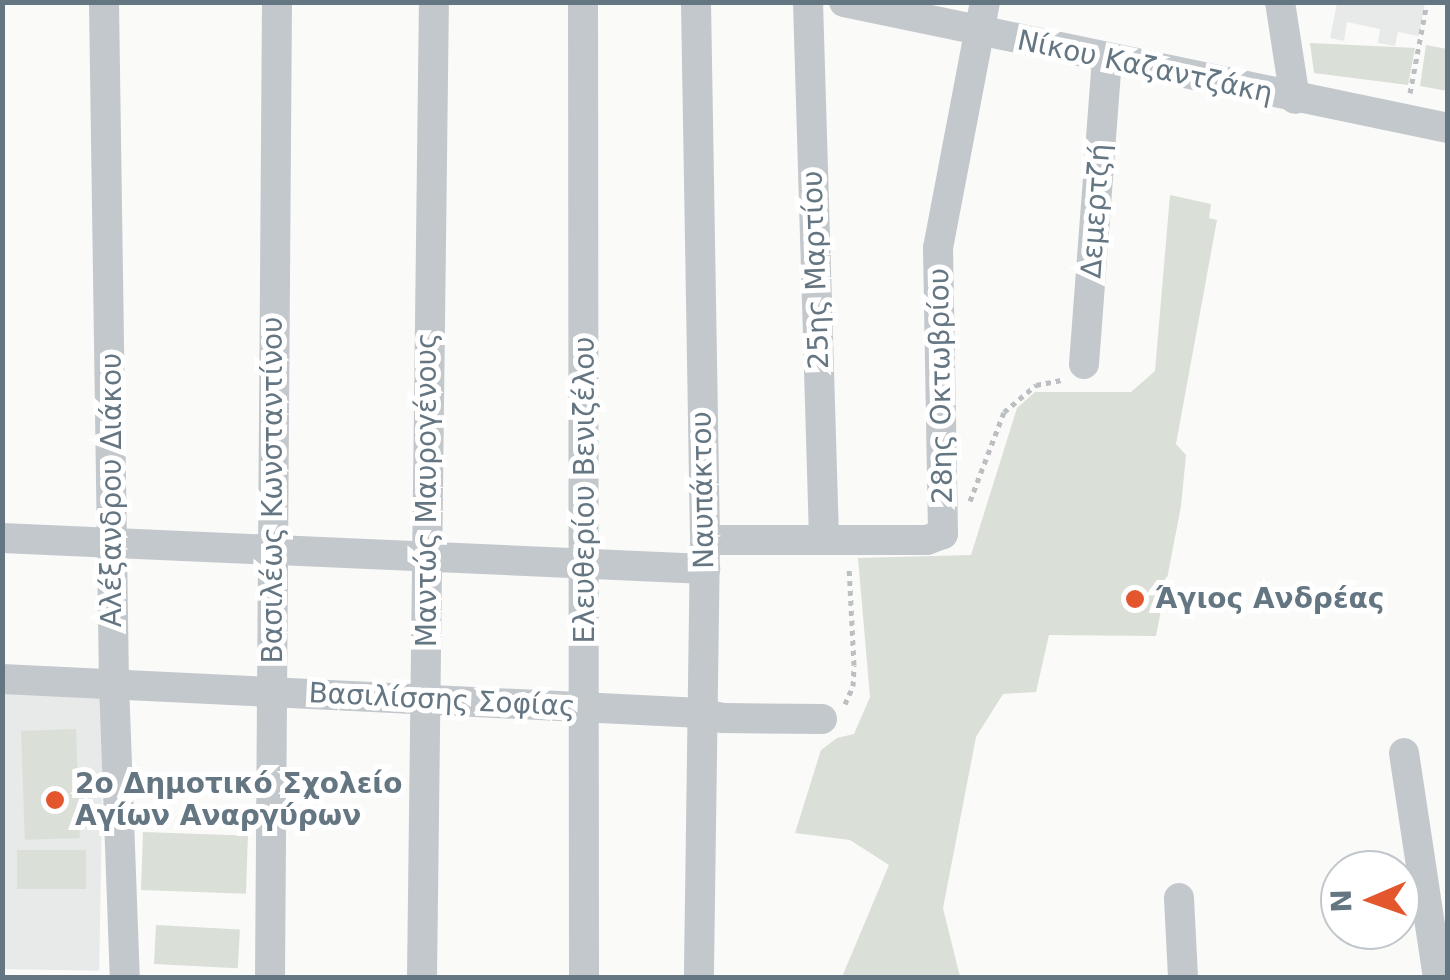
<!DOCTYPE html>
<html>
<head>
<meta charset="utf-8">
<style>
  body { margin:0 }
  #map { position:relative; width:1450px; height:980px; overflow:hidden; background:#fafaf8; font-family:"DejaVu Sans",sans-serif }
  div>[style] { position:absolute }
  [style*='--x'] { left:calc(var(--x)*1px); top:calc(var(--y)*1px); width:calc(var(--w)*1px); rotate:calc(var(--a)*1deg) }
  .built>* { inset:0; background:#e8e9e9; transform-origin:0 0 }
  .green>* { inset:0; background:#dadfd7; transform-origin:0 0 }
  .path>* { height:5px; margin-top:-2.5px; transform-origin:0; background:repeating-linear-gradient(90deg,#bbbfc2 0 5px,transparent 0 10px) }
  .minor>* { height:30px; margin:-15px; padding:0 15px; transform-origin:15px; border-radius:15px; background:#c3c8cc }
  .dots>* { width:28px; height:28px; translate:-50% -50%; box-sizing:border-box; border:5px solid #fff; border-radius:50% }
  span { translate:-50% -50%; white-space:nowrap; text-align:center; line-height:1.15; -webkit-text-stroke:10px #fff; paint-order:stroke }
  .street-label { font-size:28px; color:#657683 }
  .poi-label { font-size:28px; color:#657683; font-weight:700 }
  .left { translate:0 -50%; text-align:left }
  .frame { position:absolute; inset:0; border:5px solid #657683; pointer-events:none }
  .north { position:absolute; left:1320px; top:850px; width:100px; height:100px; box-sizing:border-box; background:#fff; border:2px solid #c1c8cd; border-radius:50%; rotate:268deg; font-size:28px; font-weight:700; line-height:40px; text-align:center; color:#657683 }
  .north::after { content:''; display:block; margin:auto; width:35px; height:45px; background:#e4572e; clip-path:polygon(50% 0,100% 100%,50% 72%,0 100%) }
</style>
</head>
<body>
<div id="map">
  <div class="built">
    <div style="clip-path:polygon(1337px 3px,1425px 3px,1419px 36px,1398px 32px,1395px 46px,1378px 43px,1380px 29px,1347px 22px,1344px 41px,1330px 38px)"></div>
    <div style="left:3px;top:694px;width:101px;height:275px;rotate:1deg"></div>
  </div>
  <div class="green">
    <div style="clip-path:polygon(1310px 43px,1415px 48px,1408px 85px,1314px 73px)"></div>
    <div style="clip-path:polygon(1426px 45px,1447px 49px,1447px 91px,1420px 86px)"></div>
    <div style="clip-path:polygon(1170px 195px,1211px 204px,1209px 218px,1217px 220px,1176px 444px,1186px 455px,1181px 506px,1156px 636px,1049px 635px,1036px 692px,1003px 694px,976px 737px,943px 908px,960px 977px,842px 977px,889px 865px,850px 840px,795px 833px,821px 750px,837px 738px,854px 734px,870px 697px,858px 558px,971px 555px,1017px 408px,1035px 392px,1131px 392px,1155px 371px)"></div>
    <div style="left:76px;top:729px;width:109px;height:55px;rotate:88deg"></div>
    <div style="left:143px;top:832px;width:105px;height:58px;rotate:2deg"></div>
    <div style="left:86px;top:850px;width:39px;height:69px;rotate:90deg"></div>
    <div style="left:156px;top:925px;width:84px;height:39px;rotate:3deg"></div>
  </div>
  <div class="path">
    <div style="--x:1410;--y:93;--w:93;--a:-79.4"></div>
    <div style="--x:970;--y:501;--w:95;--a:-69.1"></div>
    <div style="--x:1004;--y:412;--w:42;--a:-40.2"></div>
    <div style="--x:1036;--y:385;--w:26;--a:-11"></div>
    <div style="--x:845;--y:704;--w:20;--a:-66"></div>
    <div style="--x:853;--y:686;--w:21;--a:-87"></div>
    <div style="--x:854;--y:665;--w:99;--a:-92.9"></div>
  </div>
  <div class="minor">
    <div style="--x:104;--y:2;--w:681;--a:89.16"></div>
    <div style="--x:114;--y:683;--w:295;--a:87.9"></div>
    <div style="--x:583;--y:2;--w:976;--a:89.94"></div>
    <div style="--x:696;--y:2;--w:538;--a:89.04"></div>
    <div style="--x:705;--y:540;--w:438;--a:90.8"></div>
    <div style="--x:808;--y:2;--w:536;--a:88.29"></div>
    <div style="--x:844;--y:2;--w:617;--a:11.78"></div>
    <div style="--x:1280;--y:2;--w:98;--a:81.2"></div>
    <div style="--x:1084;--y:364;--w:306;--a:-85.7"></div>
    <div style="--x:2;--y:538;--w:704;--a:2.52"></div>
    <div style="--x:705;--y:540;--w:222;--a:0"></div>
    <div style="--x:927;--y:540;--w:17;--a:-21"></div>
    <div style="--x:943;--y:534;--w:286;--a:-91"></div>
    <div style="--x:938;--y:248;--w:250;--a:-79.2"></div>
    <div style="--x:2;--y:679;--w:700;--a:2.78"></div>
    <div style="--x:701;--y:713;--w:22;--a:13"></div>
    <div style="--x:722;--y:718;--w:100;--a:0.6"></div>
    <div style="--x:1404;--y:753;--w:228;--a:81.4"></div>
    <div style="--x:1179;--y:898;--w:80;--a:87.1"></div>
    <div style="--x:270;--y:978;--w:976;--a:-89.59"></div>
    <div style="--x:422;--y:978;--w:976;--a:-89.3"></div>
  </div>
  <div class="dots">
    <div style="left:1135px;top:599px;background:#e4572e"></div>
    <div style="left:55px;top:800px;background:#e4572e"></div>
  </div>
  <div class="street-label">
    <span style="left:1145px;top:67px;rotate:12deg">Νίκου Καζαντζάκη</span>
    <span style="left:1096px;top:211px;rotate:-86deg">Δεμερτζή</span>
    <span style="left:816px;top:270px;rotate:-92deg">25ης Μαρτίου</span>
    <span style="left:941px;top:386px;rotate:-91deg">28ης Οκτωβρίου</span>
    <span style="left:112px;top:490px;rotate:-90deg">Αλέξανδρου Διάκου</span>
    <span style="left:273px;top:490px;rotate:-90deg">Βασιλέως Κωνσταντίνου</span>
    <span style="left:427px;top:490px;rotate:-90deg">Μαντώς Μαυρογένους</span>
    <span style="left:585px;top:490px;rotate:-90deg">Ελευθερίου Βενιζέλου</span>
    <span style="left:703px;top:490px;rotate:-91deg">Ναυπάκτου</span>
    <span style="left:442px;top:700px;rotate:3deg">Βασιλίσσης Σοφίας</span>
  </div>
  <div class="poi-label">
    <span class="left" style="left:1155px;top:599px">Άγιος Ανδρέας</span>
    <span class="left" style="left:75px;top:800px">2ο Δημοτικό Σχολείο<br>Αγίων Αναργύρων</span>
  </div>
  <div class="frame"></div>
  <div class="north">N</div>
</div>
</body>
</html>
